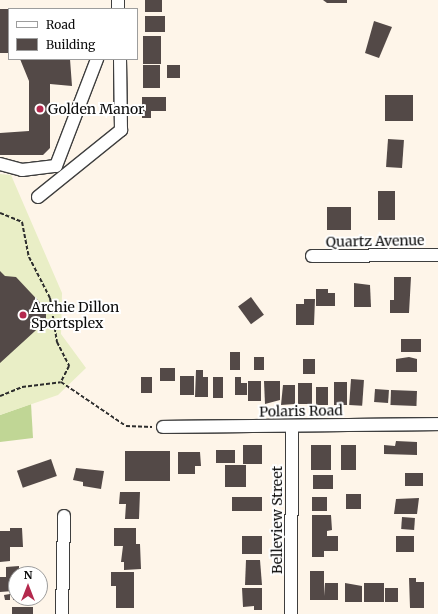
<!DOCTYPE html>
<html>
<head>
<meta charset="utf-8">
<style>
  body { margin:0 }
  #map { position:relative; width:438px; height:614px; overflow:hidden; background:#fef5e9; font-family:Merriweather,serif }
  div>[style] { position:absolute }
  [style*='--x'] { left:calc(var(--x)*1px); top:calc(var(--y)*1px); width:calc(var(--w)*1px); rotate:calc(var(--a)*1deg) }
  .forest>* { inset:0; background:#c0d695 }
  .pitch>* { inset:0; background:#e9eec6 }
  .building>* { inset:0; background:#534947; transform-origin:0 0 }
  .path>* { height:2px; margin-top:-1px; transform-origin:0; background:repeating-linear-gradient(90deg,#2d2d2d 0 4px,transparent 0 6px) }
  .roads { filter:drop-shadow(1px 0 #3e3e3e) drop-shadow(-1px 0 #3e3e3e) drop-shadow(0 1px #3e3e3e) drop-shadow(0 -1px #3e3e3e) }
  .minor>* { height:12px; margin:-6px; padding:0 6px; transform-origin:6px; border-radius:6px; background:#fff }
  .dots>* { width:11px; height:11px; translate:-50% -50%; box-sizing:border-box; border:2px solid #fff; border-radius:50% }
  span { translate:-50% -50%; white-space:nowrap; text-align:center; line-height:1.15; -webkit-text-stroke:4px #fff; paint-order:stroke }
  .poi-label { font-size:14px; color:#0b0b0b }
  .left { translate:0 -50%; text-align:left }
  .street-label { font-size:14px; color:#0b0b0b }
  .legend { position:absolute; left:8px; top:8px; width:130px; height:52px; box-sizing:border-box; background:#fff; border:1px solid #9d9d9d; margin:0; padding:5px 7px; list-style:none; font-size:12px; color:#0b0b0b }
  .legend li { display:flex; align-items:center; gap:8px; height:20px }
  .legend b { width:20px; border:1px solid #9d9d9d }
  .north { position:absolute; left:8px; top:566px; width:40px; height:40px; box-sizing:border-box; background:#fff; border:1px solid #9d9d9d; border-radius:50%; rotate:0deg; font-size:11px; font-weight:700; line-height:16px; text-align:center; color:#0b0b0b }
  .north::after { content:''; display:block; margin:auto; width:14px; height:18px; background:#b4294d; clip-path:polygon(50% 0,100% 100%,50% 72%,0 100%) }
</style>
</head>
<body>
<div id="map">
  <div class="forest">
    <div style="clip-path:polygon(31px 404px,33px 438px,0 442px,0 415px)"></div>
  </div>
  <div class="pitch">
    <div style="clip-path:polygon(0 174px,11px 175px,62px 293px,61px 334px,86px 368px,58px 395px,0 415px)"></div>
  </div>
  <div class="building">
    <div style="left:145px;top:0;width:17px;height:12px"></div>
    <div style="clip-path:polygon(323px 0,347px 0,347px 3px,327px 3px)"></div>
    <div style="left:0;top:9px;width:9px;height:44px"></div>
    <div style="left:145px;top:16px;width:20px;height:16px"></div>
    <div style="clip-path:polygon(374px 21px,392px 27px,379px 58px,365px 53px)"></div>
    <div style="left:143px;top:36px;width:18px;height:28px"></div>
    <div style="clip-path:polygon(20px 59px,70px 59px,72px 86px,50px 84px,50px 148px,43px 155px,0 155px,0 133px,29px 131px,29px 81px)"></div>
    <div style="left:143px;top:65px;width:17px;height:23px"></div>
    <div style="left:167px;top:65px;width:13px;height:13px"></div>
    <div style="left:413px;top:95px;width:26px;height:28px;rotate:90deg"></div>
    <div style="clip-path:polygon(142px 97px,166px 97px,166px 111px,151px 111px,151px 118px,142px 118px)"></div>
    <div style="left:388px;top:139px;width:16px;height:28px;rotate:4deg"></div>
    <div style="left:378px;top:191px;width:17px;height:29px"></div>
    <div style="left:327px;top:207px;width:24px;height:23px"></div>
    <div style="clip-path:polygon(0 271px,5px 276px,16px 277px,46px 309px,46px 321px,0 363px)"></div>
    <div style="clip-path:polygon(394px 277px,411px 277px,409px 313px,390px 313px,390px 300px,394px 300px)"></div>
    <div style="clip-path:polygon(354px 283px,370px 285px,371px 307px,354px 307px)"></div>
    <div style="clip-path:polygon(316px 289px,328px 289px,328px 293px,335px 293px,335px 306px,316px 306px)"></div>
    <div style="left:251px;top:297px;width:22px;height:16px;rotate:54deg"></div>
    <div style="clip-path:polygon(304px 299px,315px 299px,314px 325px,296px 325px,296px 304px,304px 304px)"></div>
    <div style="left:401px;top:339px;width:20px;height:13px"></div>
    <div style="left:230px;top:352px;width:10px;height:18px"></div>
    <div style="left:254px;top:357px;width:10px;height:13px"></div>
    <div style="clip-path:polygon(409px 357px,417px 359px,417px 372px,396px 372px,396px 359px)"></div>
    <div style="left:303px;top:359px;width:12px;height:15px"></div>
    <div style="left:160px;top:368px;width:15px;height:13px"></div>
    <div style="clip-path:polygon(196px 370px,203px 370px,203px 377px,208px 377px,208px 397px,195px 397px)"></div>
    <div style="left:180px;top:376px;width:14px;height:19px"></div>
    <div style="left:141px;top:377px;width:11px;height:16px"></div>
    <div style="left:213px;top:377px;width:10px;height:21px"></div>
    <div style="clip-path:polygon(235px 377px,241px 377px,241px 383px,247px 383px,247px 395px,235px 395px)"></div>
    <div style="left:351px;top:379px;width:13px;height:26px;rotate:4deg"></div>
    <div style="left:248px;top:381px;width:13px;height:20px"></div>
    <div style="clip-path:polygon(264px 381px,280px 381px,280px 400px,265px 404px)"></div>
    <div style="left:334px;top:382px;width:13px;height:23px"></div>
    <div style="left:312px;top:383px;width:21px;height:14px;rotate:90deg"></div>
    <div style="clip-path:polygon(283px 385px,295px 385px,295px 404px,281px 405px)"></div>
    <div style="left:316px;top:387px;width:12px;height:18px"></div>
    <div style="left:375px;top:389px;width:14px;height:13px;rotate:4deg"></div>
    <div style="left:391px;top:390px;width:26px;height:15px;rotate:2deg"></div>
    <div style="clip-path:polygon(396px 441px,417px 442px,417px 455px,384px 454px,384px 445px,395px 446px)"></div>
    <div style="left:243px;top:445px;width:19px;height:19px"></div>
    <div style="left:311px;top:445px;width:20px;height:25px"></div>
    <div style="left:341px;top:445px;width:15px;height:25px"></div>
    <div style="left:216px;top:450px;width:19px;height:13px"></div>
    <div style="left:125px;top:451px;width:45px;height:30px"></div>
    <div style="clip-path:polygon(178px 452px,200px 452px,201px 466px,195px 466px,195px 474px,178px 474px)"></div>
    <div style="left:51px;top:459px;width:18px;height:36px;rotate:71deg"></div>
    <div style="left:225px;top:465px;width:21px;height:22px"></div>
    <div style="clip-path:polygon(76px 468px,104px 471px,101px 489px,83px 486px,83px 482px,73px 480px)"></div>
    <div style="left:405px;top:473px;width:18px;height:13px"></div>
    <div style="left:313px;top:475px;width:20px;height:14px"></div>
    <div style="clip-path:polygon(120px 492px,140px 492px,139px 519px,125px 519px,126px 504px,119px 504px)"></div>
    <div style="left:346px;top:494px;width:15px;height:15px"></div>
    <div style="left:232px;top:497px;width:30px;height:14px"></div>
    <div style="left:312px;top:497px;width:15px;height:14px"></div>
    <div style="clip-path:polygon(419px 498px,417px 514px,394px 514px,396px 499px)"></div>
    <div style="clip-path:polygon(312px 515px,331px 515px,332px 530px,327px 531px,327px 536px,322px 536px,338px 536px,338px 551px,324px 551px,324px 557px,312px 557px)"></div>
    <div style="left:402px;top:517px;width:13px;height:12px;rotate:4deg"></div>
    <div style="clip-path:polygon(10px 528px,22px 528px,23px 547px,10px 547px,10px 561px,0 562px,0 531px,10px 531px)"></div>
    <div style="clip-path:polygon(114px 528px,136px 528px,136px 544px,140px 544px,141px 569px,124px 570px,124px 562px,121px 562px,123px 546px,114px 546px)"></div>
    <div style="left:242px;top:536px;width:20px;height:18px"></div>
    <div style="left:396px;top:536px;width:18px;height:16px"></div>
    <div style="clip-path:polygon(246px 560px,260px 560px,262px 585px,245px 585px)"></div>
    <div style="clip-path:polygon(19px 566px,19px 574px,16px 574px,16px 598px,29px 600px,13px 600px,13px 591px,0 592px,0 577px,6px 577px,6px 567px)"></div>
    <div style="clip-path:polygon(310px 571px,324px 571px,324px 596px,325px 583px,338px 583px,338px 600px,310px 600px)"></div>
    <div style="clip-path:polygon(111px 572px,134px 572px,134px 608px,116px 608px,116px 586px,111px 586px)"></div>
    <div style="clip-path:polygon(409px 578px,416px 578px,416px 582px,424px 582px,424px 608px,410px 608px)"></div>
    <div style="clip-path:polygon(345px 583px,362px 586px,362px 602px,345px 602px)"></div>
    <div style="left:364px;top:583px;width:20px;height:19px"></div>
    <div style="clip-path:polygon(242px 588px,262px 588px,262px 610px,254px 610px,254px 606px,243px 607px)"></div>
    <div style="left:385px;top:588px;width:13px;height:14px"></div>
    <div style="clip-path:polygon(10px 594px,10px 600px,5px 600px,4px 595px)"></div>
    <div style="left:12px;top:607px;width:21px;height:7px"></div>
  </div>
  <div class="path">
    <div style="--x:0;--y:213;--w:24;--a:22"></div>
    <div style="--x:22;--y:222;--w:36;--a:79"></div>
    <div style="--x:29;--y:257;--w:46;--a:62.9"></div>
    <div style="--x:50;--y:298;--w:45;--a:81"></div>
    <div style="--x:57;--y:342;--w:27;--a:63"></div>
    <div style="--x:69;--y:366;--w:18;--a:117"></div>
    <div style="--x:61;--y:382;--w:78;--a:34.1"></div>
    <div style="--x:126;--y:426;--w:26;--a:2"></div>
    <div style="--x:0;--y:396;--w:24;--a:-22"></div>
    <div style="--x:22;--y:387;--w:39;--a:-7"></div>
  </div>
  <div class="roads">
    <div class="minor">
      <div style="--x:118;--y:0;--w:9;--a:90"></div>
      <div style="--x:0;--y:164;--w:23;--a:15"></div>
      <div style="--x:22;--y:170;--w:34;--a:-7"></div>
      <div style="--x:56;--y:166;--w:115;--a:-69"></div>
      <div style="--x:38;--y:197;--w:107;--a:-38.9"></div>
      <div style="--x:121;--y:130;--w:71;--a:-90.8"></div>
      <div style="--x:312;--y:256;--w:126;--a:-0.5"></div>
      <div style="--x:163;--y:427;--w:275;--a:-0.6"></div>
      <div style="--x:62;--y:614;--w:98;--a:-88.8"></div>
      <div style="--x:291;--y:614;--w:188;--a:-89.7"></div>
    </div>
  </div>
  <div class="dots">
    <div style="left:40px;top:109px;background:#b4294d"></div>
    <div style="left:23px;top:315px;background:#b4294d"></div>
  </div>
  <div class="poi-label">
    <span class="left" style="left:48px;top:109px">Golden Manor</span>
    <span class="left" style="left:31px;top:315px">Archie Dillon<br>Sportsplex</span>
  </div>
  <div class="street-label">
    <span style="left:375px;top:241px;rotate:-1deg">Quartz Avenue</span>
    <span style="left:301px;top:411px;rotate:-1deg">Polaris Road</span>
    <span style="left:277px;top:520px;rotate:-90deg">Belleview Street</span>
  </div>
  <ul class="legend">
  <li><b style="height:5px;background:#fff"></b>Road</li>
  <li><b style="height:11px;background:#534947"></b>Building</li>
  </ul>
  <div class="north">N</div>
</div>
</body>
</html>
